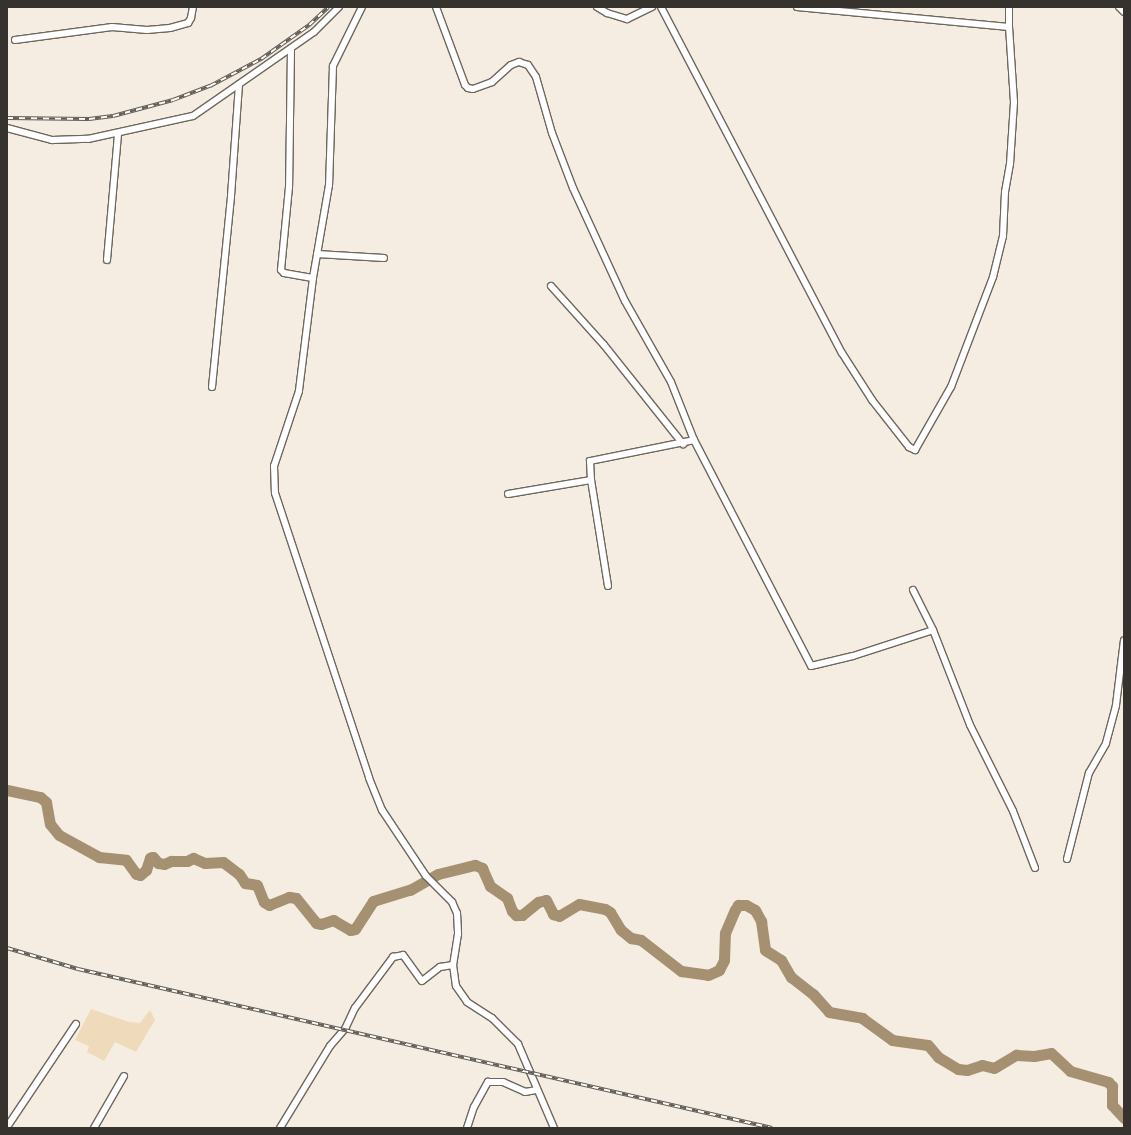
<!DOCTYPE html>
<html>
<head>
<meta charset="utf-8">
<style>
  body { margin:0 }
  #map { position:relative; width:1131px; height:1135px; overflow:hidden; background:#f5ede1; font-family:"PT Sans",sans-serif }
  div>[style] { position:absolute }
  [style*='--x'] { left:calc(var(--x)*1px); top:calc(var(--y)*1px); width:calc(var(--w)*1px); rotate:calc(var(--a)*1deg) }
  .green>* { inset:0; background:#efdbbc }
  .river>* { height:11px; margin:-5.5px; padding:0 5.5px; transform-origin:5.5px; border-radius:5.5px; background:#a59071 }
  .roads { filter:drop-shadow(1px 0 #6e675d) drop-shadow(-1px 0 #6e675d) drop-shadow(0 1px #6e675d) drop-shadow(0 -1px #6e675d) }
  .street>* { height:6px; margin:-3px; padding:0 3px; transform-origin:3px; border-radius:3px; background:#fff }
  .rail>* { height:3.5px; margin-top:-1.75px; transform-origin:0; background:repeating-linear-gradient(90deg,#fefbf6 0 6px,#605c56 0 12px); box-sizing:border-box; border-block:1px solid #605c56 }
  span { translate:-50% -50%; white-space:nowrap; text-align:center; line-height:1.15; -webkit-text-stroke:3px #fefbf6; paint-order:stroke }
  .frame { position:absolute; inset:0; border:8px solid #36332f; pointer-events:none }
</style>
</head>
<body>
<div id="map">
  <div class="green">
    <div style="clip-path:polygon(91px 1009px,129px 1022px,140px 1023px,150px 1010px,155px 1020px,136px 1052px,115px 1042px,104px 1061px,87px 1052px,89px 1046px,75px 1040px)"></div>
  </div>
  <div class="river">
    <div style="--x:7;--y:790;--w:34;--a:12"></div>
    <div style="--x:40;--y:797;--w:8;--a:40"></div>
    <div style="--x:46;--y:802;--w:22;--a:80"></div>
    <div style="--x:50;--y:824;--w:14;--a:51"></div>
    <div style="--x:59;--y:835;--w:46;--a:28.8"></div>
    <div style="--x:99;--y:857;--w:27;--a:6"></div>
    <div style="--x:126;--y:860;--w:17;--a:54"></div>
    <div style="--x:136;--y:874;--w:4;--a:14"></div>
    <div style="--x:140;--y:875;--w:8;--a:-40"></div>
    <div style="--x:146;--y:870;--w:13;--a:-72"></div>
    <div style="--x:150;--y:858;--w:3;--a:-18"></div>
    <div style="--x:153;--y:857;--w:8;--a:50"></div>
    <div style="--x:158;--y:863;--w:6;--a:9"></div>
    <div style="--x:164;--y:864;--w:8;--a:-23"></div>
    <div style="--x:171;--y:861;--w:16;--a:0"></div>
    <div style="--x:187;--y:861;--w:7;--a:-27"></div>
    <div style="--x:193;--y:858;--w:13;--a:23"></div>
    <div style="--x:205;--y:863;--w:18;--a:-3"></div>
    <div style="--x:223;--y:862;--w:20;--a:37"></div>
    <div style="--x:239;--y:874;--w:11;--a:56"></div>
    <div style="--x:245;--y:883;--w:12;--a:9"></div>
    <div style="--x:257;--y:885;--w:18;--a:68"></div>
    <div style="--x:264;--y:902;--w:6;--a:31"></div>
    <div style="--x:269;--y:905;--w:22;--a:-22"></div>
    <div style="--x:289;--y:897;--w:7;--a:8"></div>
    <div style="--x:296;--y:898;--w:32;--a:51"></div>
    <div style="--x:316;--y:923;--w:5;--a:11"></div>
    <div style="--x:321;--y:924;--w:13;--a:-18"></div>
    <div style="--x:333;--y:920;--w:20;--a:30"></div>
    <div style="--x:350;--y:930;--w:5;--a:-11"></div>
    <div style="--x:355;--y:929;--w:33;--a:-57"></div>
    <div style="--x:373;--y:901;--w:39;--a:-17"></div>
    <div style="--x:410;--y:890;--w:32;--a:-30"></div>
    <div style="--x:438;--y:874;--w:38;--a:-14"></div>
    <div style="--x:475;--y:865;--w:8;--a:23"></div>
    <div style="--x:482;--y:868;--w:20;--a:66"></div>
    <div style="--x:490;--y:886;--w:21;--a:35"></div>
    <div style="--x:507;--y:898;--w:14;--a:69"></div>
    <div style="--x:512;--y:911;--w:6;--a:45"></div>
    <div style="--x:516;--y:915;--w:6;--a:0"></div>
    <div style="--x:522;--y:915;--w:21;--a:-39"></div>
    <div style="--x:538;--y:902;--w:8;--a:-14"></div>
    <div style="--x:546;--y:900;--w:16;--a:63"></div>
    <div style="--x:553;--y:914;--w:6;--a:18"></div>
    <div style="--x:559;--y:916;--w:23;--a:-31"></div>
    <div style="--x:579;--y:904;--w:26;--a:11"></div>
    <div style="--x:605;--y:909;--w:6;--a:31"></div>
    <div style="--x:610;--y:912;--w:21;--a:59"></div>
    <div style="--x:621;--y:930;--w:13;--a:39"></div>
    <div style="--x:631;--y:938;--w:10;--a:11"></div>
    <div style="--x:641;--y:940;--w:51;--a:37.8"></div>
    <div style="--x:681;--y:971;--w:27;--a:8"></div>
    <div style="--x:708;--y:975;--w:12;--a:-24"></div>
    <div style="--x:719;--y:970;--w:11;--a:-63"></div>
    <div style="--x:724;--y:960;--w:27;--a:-88"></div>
    <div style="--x:725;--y:933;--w:25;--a:-67"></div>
    <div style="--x:735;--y:910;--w:6;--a:-59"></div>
    <div style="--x:738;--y:905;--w:8;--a:0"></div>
    <div style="--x:746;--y:905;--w:10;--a:29"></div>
    <div style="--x:755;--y:910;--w:13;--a:61"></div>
    <div style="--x:761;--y:921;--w:29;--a:82"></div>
    <div style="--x:765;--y:950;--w:19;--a:32"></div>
    <div style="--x:781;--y:960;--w:20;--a:60"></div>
    <div style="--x:791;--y:977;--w:28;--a:38"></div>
    <div style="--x:813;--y:994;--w:24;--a:48"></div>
    <div style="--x:829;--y:1012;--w:34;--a:10"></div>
    <div style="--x:862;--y:1018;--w:37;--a:36"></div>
    <div style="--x:892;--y:1040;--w:36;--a:8"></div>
    <div style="--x:928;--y:1045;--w:16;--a:50"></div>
    <div style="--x:938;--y:1057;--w:23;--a:31"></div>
    <div style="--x:958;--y:1069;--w:9;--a:6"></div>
    <div style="--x:967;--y:1070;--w:16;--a:-18"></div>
    <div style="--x:982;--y:1065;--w:12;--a:14"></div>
    <div style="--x:994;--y:1068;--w:26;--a:-31"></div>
    <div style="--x:1016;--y:1055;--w:18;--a:3"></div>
    <div style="--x:1034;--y:1056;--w:17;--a:-10"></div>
    <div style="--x:1051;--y:1053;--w:26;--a:43"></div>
    <div style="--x:1070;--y:1071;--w:40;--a:16"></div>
    <div style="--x:1108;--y:1082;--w:6;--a:45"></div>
    <div style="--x:1112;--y:1086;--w:19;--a:90"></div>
    <div style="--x:1112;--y:1105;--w:18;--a:47"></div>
  </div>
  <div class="roads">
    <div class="street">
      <div style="--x:362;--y:7;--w:66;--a:116.2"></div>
      <div style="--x:333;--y:66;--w:119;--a:91.9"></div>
      <div style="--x:329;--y:185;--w:94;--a:99.8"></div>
      <div style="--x:313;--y:278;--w:114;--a:97.1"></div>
      <div style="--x:299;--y:391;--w:79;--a:108.4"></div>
      <div style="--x:274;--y:466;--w:27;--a:88"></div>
      <div style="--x:275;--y:493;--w:300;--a:71.7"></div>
      <div style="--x:369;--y:778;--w:35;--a:68"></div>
      <div style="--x:382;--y:810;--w:79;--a:56.3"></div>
      <div style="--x:426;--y:876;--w:37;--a:45"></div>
      <div style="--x:452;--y:902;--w:12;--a:66"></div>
      <div style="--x:457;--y:913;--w:21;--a:87"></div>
      <div style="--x:458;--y:934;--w:31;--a:99"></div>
      <div style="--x:453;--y:965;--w:21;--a:82"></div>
      <div style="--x:456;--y:986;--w:19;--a:55"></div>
      <div style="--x:467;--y:1002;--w:30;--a:33"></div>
      <div style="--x:492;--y:1018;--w:37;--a:45"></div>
      <div style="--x:518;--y:1044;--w:91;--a:66.8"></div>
      <div style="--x:436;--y:7;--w:83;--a:69.6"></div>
      <div style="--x:465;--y:85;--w:4;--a:45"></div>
      <div style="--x:468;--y:88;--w:5;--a:11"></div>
      <div style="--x:473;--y:89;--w:20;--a:-20"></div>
      <div style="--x:492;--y:82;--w:25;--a:-42"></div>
      <div style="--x:511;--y:65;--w:9;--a:-21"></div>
      <div style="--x:519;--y:62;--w:9;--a:18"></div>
      <div style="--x:528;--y:65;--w:14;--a:56"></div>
      <div style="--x:536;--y:77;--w:58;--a:74.1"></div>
      <div style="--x:552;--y:133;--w:59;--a:69.1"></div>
      <div style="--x:573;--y:188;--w:124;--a:65.3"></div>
      <div style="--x:625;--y:301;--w:93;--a:60.4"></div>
      <div style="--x:671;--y:382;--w:62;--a:68.4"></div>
      <div style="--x:694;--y:440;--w:254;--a:62.6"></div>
      <div style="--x:811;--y:666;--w:43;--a:-13.4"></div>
      <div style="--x:853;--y:656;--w:84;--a:-18"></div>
      <div style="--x:933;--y:630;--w:102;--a:68.7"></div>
      <div style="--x:970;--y:725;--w:96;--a:63.4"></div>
      <div style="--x:1013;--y:811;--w:61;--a:68.9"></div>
      <div style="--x:597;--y:7;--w:12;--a:31"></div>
      <div style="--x:607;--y:13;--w:21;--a:17"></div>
      <div style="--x:627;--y:19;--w:28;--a:-26"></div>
      <div style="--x:661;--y:7;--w:390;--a:62.4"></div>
      <div style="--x:842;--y:353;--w:56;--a:57.4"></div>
      <div style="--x:872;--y:400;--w:60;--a:51.8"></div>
      <div style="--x:909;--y:447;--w:7;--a:27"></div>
      <div style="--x:915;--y:450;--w:73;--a:-60.3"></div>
      <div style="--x:951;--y:387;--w:118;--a:-69.1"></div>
      <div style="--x:993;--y:277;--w:42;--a:-76.3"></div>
      <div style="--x:1003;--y:236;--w:44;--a:-87.4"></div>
      <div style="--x:1005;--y:192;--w:28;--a:-80"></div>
      <div style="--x:1010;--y:164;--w:62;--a:-86.3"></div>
      <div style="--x:1014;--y:102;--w:75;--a:-93.8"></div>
      <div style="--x:1009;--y:27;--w:213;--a:-174.6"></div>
      <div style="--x:1009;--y:7;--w:20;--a:90"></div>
      <div style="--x:1119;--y:7;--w:7;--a:45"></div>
      <div style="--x:15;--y:40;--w:98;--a:-7.6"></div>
      <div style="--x:112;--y:27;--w:35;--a:5"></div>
      <div style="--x:147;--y:30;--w:23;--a:-5"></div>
      <div style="--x:170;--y:28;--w:19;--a:-16"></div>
      <div style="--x:188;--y:23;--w:6;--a:-59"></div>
      <div style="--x:191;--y:18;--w:11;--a:-80"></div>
      <div style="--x:291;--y:49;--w:138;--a:90.8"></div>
      <div style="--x:289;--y:187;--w:83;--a:95.5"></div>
      <div style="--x:281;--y:270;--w:4;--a:45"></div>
      <div style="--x:284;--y:273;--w:29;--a:10"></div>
      <div style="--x:7;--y:128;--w:47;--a:14.9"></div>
      <div style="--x:52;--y:140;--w:36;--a:-2"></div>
      <div style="--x:88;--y:139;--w:107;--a:-12.4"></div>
      <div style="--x:193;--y:116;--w:147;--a:-34.8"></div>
      <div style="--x:314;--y:32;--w:35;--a:-45"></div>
      <div style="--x:317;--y:254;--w:67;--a:3.4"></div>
      <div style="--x:107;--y:260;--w:126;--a:-85"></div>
      <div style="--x:551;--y:286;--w:79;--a:48.1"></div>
      <div style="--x:604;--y:345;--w:127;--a:51.4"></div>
      <div style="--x:212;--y:387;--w:192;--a:-84.3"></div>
      <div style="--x:231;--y:196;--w:112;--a:-85.9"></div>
      <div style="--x:508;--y:494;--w:84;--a:-9.6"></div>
      <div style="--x:608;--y:586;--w:107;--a:-99.1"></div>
      <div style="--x:591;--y:480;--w:19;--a:-93"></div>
      <div style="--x:590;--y:461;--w:106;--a:-11.4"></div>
      <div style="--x:913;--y:590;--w:45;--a:63.4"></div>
      <div style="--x:1067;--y:859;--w:89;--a:-75.7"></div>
      <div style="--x:1089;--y:773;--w:34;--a:-60"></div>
      <div style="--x:1106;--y:743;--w:39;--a:-75"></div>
      <div style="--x:1116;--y:705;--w:65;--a:-83"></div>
      <div style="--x:7;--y:1127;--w:124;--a:-56.2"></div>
      <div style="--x:94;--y:1128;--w:60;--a:-60"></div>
      <div style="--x:280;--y:1128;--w:96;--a:-58.6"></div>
      <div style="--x:330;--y:1046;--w:23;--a:-49"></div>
      <div style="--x:345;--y:1029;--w:23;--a:-65"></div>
      <div style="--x:355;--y:1008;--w:64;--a:-53.3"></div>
      <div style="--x:393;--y:957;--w:10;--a:-11"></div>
      <div style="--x:403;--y:955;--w:32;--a:54"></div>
      <div style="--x:422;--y:981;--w:23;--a:-38"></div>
      <div style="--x:440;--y:967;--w:13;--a:-9"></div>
      <div style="--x:467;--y:1128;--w:22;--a:-72"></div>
      <div style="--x:474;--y:1107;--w:29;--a:-61"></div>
      <div style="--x:488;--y:1082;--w:15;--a:0"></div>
      <div style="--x:503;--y:1082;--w:24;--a:24"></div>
      <div style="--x:525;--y:1092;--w:11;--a:-10"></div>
    </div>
  </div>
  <div class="rail">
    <div style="--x:7;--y:118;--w:82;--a:0.7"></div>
    <div style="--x:89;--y:119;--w:24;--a:-7"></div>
    <div style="--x:113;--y:116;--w:62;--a:-14.9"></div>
    <div style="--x:173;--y:100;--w:40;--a:-21"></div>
    <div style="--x:210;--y:86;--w:58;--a:-27.9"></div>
    <div style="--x:261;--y:59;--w:59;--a:-35.3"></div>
    <div style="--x:309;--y:25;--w:26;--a:-43"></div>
    <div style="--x:7;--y:948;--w:74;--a:16.5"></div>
    <div style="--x:78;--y:969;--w:712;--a:12.9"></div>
  </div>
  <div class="frame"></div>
</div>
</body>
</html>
